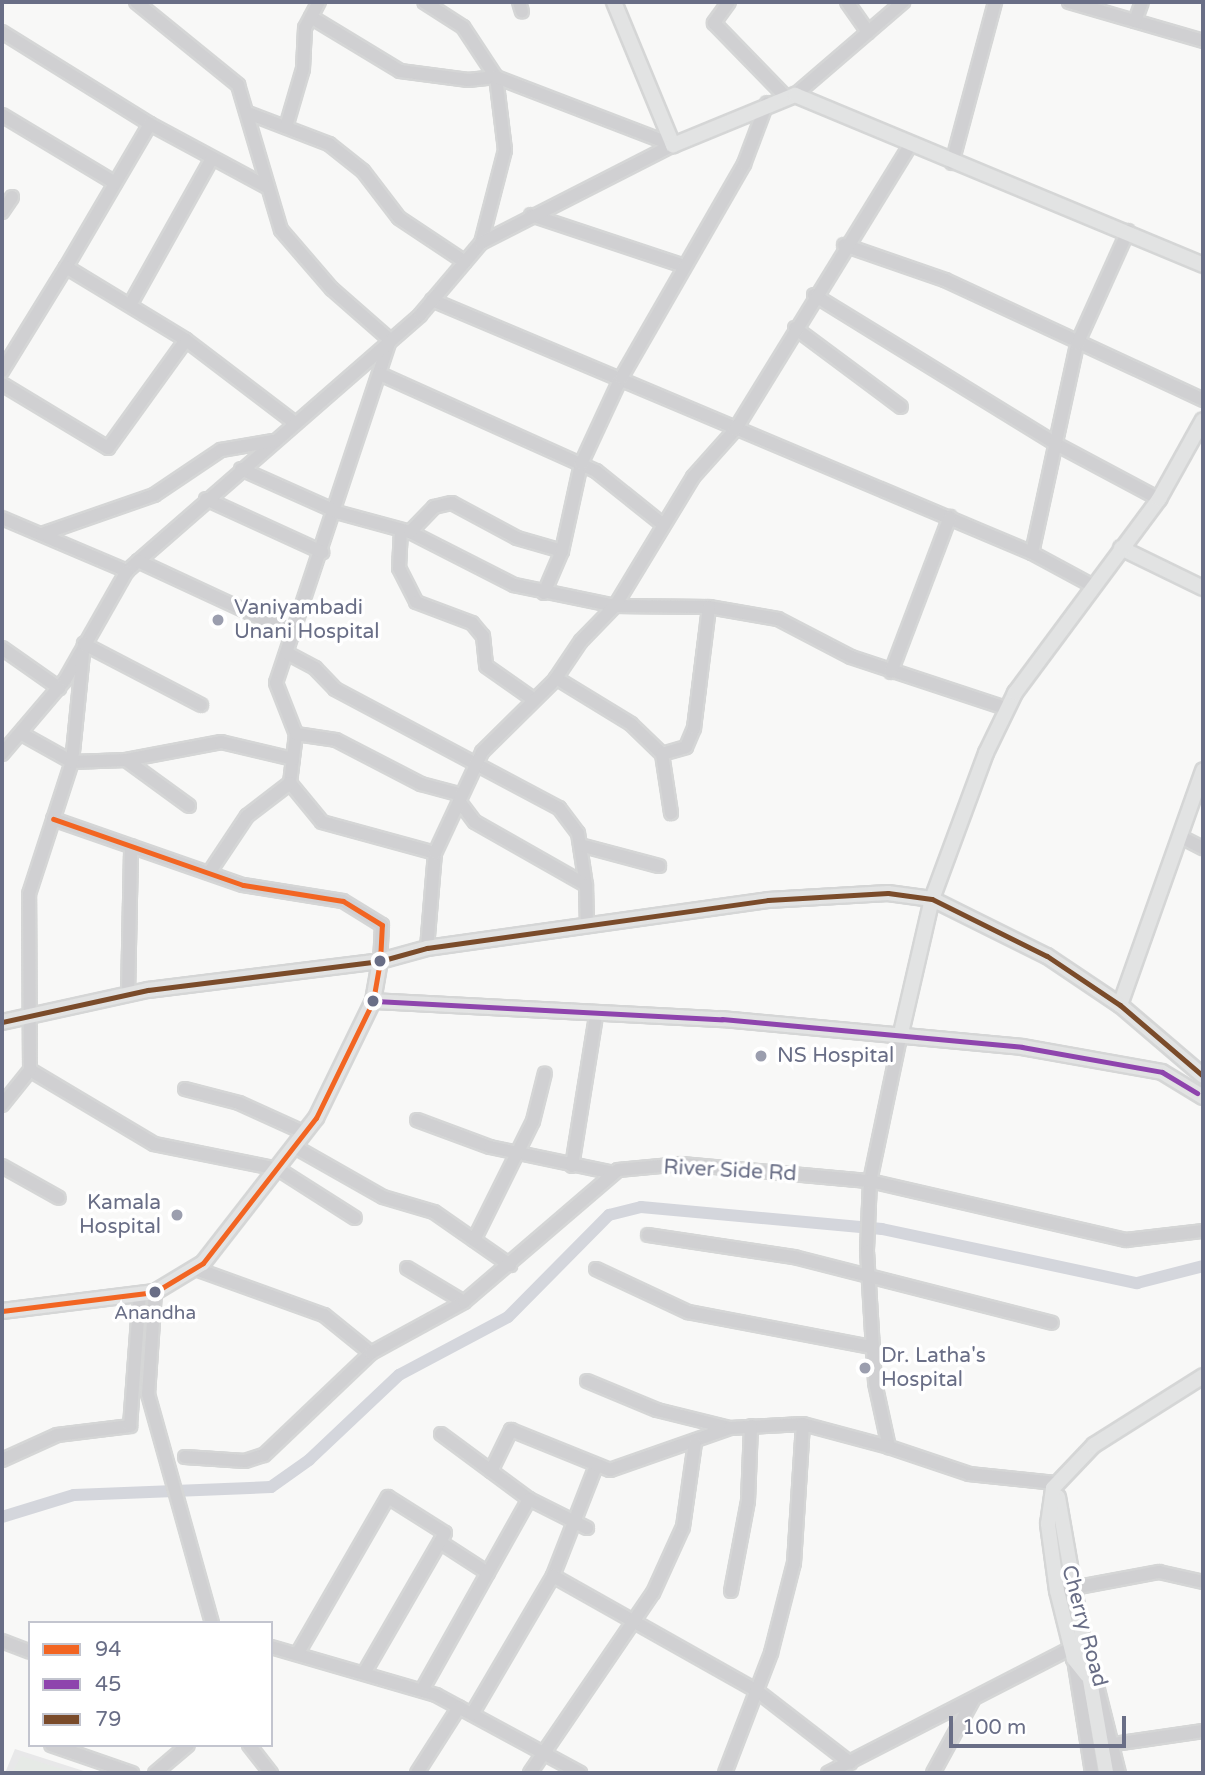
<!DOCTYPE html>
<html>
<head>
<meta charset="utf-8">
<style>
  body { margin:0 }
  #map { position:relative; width:1205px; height:1775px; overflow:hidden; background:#f8f8f7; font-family:"Varela Round",sans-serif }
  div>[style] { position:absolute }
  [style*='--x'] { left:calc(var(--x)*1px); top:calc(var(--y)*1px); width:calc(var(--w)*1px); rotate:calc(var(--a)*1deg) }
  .built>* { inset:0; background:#e8e8e9 }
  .green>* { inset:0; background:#e6eae6 }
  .canal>* { height:12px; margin:-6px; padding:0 6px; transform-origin:6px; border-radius:6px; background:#d4d6dc }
  .roads { filter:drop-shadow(2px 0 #d5d6d6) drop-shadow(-2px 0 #d5d6d6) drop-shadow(0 2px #d5d6d6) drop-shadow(0 -2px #d5d6d6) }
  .minor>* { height:12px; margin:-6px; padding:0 6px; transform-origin:6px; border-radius:6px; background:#d0d0d2 }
  .major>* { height:14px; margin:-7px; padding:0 7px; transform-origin:7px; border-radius:7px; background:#e2e3e3 }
  .bus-1>* { height:5px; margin:-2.5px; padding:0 2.5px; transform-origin:2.5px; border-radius:2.5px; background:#f26522 }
  .bus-2>* { height:5px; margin:-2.5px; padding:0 2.5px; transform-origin:2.5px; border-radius:2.5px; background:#8e44ad }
  .bus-3>* { height:5px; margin:-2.5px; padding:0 2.5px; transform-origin:2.5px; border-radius:2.5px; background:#7a4b2a }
  .dots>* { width:19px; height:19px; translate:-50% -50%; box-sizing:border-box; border:4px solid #fff; border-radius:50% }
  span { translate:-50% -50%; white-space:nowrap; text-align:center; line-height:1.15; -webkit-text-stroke:7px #fff; paint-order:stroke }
  .bus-label { font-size:19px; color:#696e86 }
  .poi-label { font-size:21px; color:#696e86 }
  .left { translate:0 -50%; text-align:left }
  .right { translate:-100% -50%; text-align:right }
  .street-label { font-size:21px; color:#696e86 }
  .frame { position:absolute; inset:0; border:4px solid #696e86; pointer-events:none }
  .legend { position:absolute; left:28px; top:1621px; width:245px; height:126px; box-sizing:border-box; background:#fff; border:2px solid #c3c5cf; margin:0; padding:9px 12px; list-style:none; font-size:21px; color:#696e86 }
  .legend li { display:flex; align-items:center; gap:14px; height:35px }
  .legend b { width:35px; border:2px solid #c3c5cf }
  .scale { position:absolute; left:949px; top:1716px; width:177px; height:32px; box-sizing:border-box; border:4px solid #696e86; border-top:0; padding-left:9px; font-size:21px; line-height:24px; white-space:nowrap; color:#696e86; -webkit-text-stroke:5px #fff; paint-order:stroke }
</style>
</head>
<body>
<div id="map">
  <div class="built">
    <div style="clip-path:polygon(15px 1749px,90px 1773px,5px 1773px)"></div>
  </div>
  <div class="green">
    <div style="clip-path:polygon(21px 1756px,74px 1773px,12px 1773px)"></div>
  </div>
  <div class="canal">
    <div style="--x:2;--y:1517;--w:75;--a:-17"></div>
    <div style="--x:74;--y:1495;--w:197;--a:-2.3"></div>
    <div style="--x:271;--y:1487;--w:47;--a:-35.4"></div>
    <div style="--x:309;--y:1460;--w:124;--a:-43.4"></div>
    <div style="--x:399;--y:1375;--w:123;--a:-28"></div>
    <div style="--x:508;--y:1317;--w:144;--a:-45.3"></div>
    <div style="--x:609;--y:1215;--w:33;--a:-14"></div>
    <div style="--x:641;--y:1207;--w:242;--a:5.2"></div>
    <div style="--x:882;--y:1229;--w:261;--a:12"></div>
    <div style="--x:1137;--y:1283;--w:68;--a:-14.4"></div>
  </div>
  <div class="roads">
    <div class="minor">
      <div style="--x:136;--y:2;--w:132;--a:39.1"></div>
      <div style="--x:238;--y:85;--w:151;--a:73.5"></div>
      <div style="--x:281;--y:230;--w:78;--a:49.2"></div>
      <div style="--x:332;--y:289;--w:77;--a:41.3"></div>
      <div style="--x:390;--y:340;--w:361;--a:108.4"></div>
      <div style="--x:276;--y:683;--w:55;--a:68.6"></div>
      <div style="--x:296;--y:734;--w:49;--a:97"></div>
      <div style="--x:290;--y:783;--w:50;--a:50.6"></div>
      <div style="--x:322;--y:822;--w:117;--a:15.3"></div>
      <div style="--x:519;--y:2;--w:10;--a:73"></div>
      <div style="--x:729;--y:2;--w:26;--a:126"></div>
      <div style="--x:714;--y:23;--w:102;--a:45.8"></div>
      <div style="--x:847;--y:2;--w:37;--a:55"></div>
      <div style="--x:1069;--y:2;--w:140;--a:16.2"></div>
      <div style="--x:311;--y:17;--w:104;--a:31.2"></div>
      <div style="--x:400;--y:71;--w:69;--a:7.5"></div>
      <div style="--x:468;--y:80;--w:28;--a:-6"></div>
      <div style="--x:496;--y:77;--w:60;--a:-123.4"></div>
      <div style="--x:463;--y:27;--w:46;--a:-147.3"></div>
      <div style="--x:1135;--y:21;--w:20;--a:-70"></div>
      <div style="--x:2;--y:32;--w:174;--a:31.9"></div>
      <div style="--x:150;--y:124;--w:166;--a:120.4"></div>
      <div style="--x:66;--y:267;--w:140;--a:31.3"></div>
      <div style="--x:795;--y:95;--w:143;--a:-40.7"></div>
      <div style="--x:248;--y:113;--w:87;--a:20.9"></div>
      <div style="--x:329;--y:144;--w:43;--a:38.5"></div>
      <div style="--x:363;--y:171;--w:59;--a:52.5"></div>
      <div style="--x:399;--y:218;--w:79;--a:33.7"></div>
      <div style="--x:2;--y:115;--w:132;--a:31"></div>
      <div style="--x:150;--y:124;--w:131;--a:28.3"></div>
      <div style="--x:286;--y:127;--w:60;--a:-73.7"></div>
      <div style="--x:303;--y:69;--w:41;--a:-87.2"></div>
      <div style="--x:305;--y:28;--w:30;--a:-62"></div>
      <div style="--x:952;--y:163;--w:167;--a:-75"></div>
      <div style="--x:2;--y:212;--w:18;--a:-56"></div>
      <div style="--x:531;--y:215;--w:161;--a:18.4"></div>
      <div style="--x:481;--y:243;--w:96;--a:-75.5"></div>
      <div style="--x:505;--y:150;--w:74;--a:-97"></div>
      <div style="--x:496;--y:77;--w:190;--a:21"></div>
      <div style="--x:844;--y:245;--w:107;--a:19.1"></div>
      <div style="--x:945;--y:280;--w:285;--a:24.9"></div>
      <div style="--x:814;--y:295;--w:286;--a:31.6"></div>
      <div style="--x:1058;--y:445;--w:115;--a:28.1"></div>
      <div style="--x:432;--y:300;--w:651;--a:22.86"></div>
      <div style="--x:1032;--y:553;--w:69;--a:28.4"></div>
      <div style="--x:130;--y:305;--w:168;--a:-60.8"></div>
      <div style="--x:795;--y:328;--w:132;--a:36.7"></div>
      <div style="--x:2;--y:371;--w:122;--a:-58.4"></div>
      <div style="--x:380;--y:374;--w:237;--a:24.2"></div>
      <div style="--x:596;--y:471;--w:83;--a:38.7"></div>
      <div style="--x:2;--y:384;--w:124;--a:31.1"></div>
      <div style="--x:108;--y:448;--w:133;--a:-54.2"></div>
      <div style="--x:186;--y:340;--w:137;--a:37.3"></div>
      <div style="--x:241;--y:469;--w:108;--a:24"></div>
      <div style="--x:340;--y:513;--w:73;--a:15.2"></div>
      <div style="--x:410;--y:532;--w:117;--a:27"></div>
      <div style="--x:514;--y:585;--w:103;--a:11.7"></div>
      <div style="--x:615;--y:606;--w:94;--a:0.6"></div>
      <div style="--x:709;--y:607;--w:70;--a:9.9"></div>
      <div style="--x:778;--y:619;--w:82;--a:27.5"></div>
      <div style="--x:851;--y:657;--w:165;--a:18.3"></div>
      <div style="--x:206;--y:499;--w:128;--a:24.6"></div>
      <div style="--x:2;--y:518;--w:136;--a:23"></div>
      <div style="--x:127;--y:571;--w:389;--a:-41.1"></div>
      <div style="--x:420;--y:315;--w:94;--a:-49.7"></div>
      <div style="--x:481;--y:243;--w:216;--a:-27"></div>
      <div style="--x:401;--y:530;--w:38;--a:93"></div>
      <div style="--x:399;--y:568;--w:38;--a:63"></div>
      <div style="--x:416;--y:602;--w:60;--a:20.6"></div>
      <div style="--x:472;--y:623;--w:17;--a:50"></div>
      <div style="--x:483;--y:636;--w:30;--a:84"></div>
      <div style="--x:486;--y:666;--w:57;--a:35.1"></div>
      <div style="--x:410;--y:532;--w:35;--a:-46"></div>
      <div style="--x:434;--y:507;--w:18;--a:-13"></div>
      <div style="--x:452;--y:503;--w:74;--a:28.3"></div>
      <div style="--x:517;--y:538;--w:47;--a:16.1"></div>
      <div style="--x:42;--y:534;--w:119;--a:-19.2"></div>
      <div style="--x:154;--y:495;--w:81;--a:-33.9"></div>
      <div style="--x:221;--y:450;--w:53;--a:-9.8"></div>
      <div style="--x:1032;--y:553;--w:214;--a:-77.8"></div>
      <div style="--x:1077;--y:344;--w:124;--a:-65.7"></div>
      <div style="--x:138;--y:561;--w:173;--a:24.9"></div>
      <div style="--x:544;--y:593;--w:46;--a:-66.8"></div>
      <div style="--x:562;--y:551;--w:89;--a:-77.7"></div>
      <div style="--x:581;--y:464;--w:95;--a:-65.1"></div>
      <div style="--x:621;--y:378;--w:247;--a:-60.1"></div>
      <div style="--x:744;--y:164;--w:65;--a:-69.3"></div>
      <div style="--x:2;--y:648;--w:70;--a:35.1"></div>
      <div style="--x:287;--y:653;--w:32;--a:28"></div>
      <div style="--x:315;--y:668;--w:29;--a:46"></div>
      <div style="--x:335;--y:689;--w:254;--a:28"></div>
      <div style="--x:559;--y:808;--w:31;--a:53"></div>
      <div style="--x:578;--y:833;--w:53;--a:81.3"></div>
      <div style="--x:891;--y:672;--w:166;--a:-69.2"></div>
      <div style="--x:556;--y:678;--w:88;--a:31.5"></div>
      <div style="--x:631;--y:724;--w:43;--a:44.1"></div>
      <div style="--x:662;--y:754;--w:60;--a:81.3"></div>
      <div style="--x:22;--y:734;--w:57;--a:29.2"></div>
      <div style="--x:72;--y:762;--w:54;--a:-2.1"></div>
      <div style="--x:126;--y:760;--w:97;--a:-10.7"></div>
      <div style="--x:221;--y:742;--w:74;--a:13.3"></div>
      <div style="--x:296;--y:734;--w:40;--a:8.5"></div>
      <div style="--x:336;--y:740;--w:96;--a:27.4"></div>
      <div style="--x:421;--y:784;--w:42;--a:15"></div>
      <div style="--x:2;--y:754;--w:97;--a:-49.6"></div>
      <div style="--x:65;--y:680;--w:125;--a:-60.4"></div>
      <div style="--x:662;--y:754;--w:25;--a:-16"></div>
      <div style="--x:686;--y:747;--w:21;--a:-67"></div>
      <div style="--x:694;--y:728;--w:122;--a:-82.9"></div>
      <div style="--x:126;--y:760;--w:78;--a:36.1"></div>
      <div style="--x:459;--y:801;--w:26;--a:53"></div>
      <div style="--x:475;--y:822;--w:128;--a:29.6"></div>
      <div style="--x:586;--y:885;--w:41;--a:88.6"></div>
      <div style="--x:53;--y:819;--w:201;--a:19.2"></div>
      <div style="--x:243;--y:885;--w:101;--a:9.1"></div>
      <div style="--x:343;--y:901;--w:46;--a:31.6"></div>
      <div style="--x:382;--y:925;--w:36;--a:93"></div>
      <div style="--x:1181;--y:837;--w:25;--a:27"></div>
      <div style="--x:580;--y:845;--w:82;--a:14.9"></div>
      <div style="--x:209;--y:873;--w:69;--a:-56.3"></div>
      <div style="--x:247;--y:816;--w:54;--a:-37.5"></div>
      <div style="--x:427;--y:948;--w:95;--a:-85.2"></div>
      <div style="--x:435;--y:853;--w:111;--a:-65"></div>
      <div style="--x:482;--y:752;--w:101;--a:-44.6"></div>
      <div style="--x:554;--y:681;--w:48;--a:-56"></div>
      <div style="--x:581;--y:641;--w:49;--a:-45.8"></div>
      <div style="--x:615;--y:606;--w:151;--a:-58.8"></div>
      <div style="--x:693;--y:477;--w:63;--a:-48.2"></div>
      <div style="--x:735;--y:430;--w:332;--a:-58.4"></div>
      <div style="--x:128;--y:995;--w:149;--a:-88.8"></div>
      <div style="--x:901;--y:1033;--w:151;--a:101.8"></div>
      <div style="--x:870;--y:1181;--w:70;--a:92.5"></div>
      <div style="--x:867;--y:1251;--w:132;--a:86.5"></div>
      <div style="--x:875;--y:1383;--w:66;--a:77.7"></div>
      <div style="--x:889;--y:1447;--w:84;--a:18.6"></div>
      <div style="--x:969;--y:1474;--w:87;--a:5.9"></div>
      <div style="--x:30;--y:1070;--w:144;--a:30.8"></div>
      <div style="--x:154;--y:1144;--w:126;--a:11.4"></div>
      <div style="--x:278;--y:1169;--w:91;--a:32.5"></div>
      <div style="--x:185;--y:1089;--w:56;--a:14.5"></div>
      <div style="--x:239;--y:1103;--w:72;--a:24.4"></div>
      <div style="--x:2;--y:1105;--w:45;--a:-51.3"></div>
      <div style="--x:30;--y:1070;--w:176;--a:-90.3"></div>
      <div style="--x:29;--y:894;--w:139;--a:-72"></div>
      <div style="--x:72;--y:762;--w:119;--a:-84.2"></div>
      <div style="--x:84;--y:644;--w:132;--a:27.5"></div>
      <div style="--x:417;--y:1120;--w:78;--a:20.3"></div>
      <div style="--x:490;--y:1147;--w:126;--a:11.9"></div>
      <div style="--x:295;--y:1147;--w:101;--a:29.6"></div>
      <div style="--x:383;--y:1197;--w:53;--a:16.4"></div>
      <div style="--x:434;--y:1212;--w:93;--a:34.9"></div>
      <div style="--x:2;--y:1166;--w:65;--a:29.3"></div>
      <div style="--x:572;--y:1166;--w:152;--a:-80.9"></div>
      <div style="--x:648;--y:1235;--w:148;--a:8.6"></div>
      <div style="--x:794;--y:1257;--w:266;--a:14.3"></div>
      <div style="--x:474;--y:1240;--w:133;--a:-63.6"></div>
      <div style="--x:533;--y:1121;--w:49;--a:-76"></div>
      <div style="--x:407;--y:1268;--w:66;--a:30.8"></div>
      <div style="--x:196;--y:1269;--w:136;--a:19.8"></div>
      <div style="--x:324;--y:1315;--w:60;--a:39"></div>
      <div style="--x:596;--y:1269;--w:102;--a:25.1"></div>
      <div style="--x:688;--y:1312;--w:187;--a:10.8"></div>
      <div style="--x:155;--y:1292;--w:102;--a:93.9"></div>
      <div style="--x:148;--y:1394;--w:238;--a:74.4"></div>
      <div style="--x:587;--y:1381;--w:76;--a:22.5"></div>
      <div style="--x:657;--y:1410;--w:75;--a:13.9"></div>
      <div style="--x:441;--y:1434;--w:109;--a:36.5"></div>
      <div style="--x:529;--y:1499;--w:65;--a:26.6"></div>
      <div style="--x:185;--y:1457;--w:60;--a:3.8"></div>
      <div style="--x:245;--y:1461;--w:20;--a:-18"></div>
      <div style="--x:264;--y:1455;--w:148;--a:-43.6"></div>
      <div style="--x:371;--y:1353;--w:106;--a:-28.7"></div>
      <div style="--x:464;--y:1302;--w:203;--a:-40.6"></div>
      <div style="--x:618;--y:1170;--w:64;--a:-5.4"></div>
      <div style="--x:682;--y:1164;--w:189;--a:5.2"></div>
      <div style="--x:870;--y:1181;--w:263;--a:13"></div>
      <div style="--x:1126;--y:1240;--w:78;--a:-6.7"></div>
      <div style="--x:2;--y:1460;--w:60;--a:-24.4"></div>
      <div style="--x:57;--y:1435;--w:74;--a:-7"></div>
      <div style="--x:130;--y:1426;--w:133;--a:-85.7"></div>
      <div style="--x:596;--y:1466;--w:118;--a:111.4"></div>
      <div style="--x:553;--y:1576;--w:234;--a:29.4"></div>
      <div style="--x:757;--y:1691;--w:118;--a:37.7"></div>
      <div style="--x:491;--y:1471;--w:46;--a:-64"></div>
      <div style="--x:511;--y:1430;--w:107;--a:22"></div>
      <div style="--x:610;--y:1470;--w:127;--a:-19.3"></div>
      <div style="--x:730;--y:1428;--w:73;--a:-3.1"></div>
      <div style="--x:803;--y:1424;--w:89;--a:15"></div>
      <div style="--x:440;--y:1542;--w:57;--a:32.9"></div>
      <div style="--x:731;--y:1591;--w:92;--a:-79.3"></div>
      <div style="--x:748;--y:1501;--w:75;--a:-87.7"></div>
      <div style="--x:1057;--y:1591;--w:104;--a:-10.6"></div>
      <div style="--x:1159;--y:1572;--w:45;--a:12.8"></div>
      <div style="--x:2;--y:1641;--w:30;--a:21"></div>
      <div style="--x:271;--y:1647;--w:172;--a:16.2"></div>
      <div style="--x:436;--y:1695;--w:164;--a:28.4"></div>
      <div style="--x:299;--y:1651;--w:178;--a:-60"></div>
      <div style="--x:388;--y:1497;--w:67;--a:32.3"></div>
      <div style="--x:445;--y:1533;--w:158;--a:120"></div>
      <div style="--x:1089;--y:1654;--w:123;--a:75.9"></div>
      <div style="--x:1074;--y:1659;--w:115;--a:81"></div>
      <div style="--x:422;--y:1690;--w:219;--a:-60.7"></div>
      <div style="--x:472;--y:1714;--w:160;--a:-59.6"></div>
      <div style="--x:1114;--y:1744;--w:90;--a:-8.3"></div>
      <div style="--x:51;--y:1745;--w:86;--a:19.1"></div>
      <div style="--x:249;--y:1745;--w:36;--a:52"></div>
      <div style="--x:155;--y:1773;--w:43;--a:-40.3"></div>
      <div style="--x:417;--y:1773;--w:78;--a:-57.5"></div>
      <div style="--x:530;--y:1773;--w:218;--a:-55.7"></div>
      <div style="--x:653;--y:1593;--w:72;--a:-65.6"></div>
      <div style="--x:683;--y:1527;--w:85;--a:-81.9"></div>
      <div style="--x:725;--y:1773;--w:129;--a:-69"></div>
      <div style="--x:771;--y:1653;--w:93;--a:-75.7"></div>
      <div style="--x:794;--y:1563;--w:139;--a:-86.3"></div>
      <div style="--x:828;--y:1773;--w:282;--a:-27.2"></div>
      <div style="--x:933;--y:1773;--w:83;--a:-61.3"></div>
    </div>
    <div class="major">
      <div style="--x:614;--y:2;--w:155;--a:67.6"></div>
      <div style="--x:673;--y:145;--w:132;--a:-22.3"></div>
      <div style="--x:795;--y:95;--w:442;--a:22.6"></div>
      <div style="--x:1121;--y:548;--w:91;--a:26"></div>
      <div style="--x:373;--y:1001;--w:349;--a:3"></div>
      <div style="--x:722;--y:1019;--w:301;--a:5.3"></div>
      <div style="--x:1022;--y:1047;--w:142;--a:10.1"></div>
      <div style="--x:1162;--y:1072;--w:48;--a:31.4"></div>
      <div style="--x:1120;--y:1005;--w:249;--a:-70.5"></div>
      <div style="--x:2;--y:1022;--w:149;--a:-12.4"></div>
      <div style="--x:148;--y:990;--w:234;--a:-7.1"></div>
      <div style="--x:380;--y:961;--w:49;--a:-15.5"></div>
      <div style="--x:427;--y:948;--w:344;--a:-8"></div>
      <div style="--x:768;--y:900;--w:120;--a:-3.3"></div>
      <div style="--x:888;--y:893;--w:44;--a:7.8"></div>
      <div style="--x:932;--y:899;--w:128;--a:26.4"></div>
      <div style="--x:1047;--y:956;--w:88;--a:33.9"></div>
      <div style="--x:1120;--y:1005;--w:109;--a:40.5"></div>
      <div style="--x:901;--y:1033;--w:138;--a:-77"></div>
      <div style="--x:932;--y:899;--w:156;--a:-69.7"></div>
      <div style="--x:986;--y:753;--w:67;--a:-64.2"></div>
      <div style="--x:1015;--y:693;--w:242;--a:-53.4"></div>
      <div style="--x:1159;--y:499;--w:90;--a:-60.9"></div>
      <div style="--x:2;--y:1311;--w:154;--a:-7.1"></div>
      <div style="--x:155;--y:1292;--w:56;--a:-31.1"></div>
      <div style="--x:203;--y:1263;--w:184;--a:-52.1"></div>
      <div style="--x:316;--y:1118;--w:130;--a:-64"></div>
      <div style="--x:373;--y:1001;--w:41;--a:-80.1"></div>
      <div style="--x:1058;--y:1497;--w:280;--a:80.1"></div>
      <div style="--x:1087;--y:1675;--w:21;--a:-129"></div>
      <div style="--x:1074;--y:1659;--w:70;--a:-104"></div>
      <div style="--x:1057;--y:1591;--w:68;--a:-97.7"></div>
      <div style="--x:1048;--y:1524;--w:36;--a:-82"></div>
      <div style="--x:1053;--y:1488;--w:59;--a:-46.4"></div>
      <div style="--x:1094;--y:1445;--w:129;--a:-32.3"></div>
    </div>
  </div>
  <div class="bus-1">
    <div style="--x:2;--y:1311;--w:154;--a:-7.1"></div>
    <div style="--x:155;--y:1292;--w:56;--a:-31.1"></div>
    <div style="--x:203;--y:1263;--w:184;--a:-52.1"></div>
    <div style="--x:316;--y:1118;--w:130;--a:-64"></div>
    <div style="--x:373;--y:1001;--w:41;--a:-80.1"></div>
    <div style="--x:380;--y:961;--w:36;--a:-87"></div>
    <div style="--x:382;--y:925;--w:46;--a:-148.4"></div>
    <div style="--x:343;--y:901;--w:101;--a:-170.9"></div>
    <div style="--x:243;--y:885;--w:201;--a:-160.8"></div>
  </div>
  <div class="bus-2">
    <div style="--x:373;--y:1001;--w:349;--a:3"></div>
    <div style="--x:722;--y:1019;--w:301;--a:5.3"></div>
    <div style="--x:1022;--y:1047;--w:142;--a:10.1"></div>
    <div style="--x:1162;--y:1072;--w:41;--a:31"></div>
  </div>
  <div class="bus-3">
    <div style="--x:2;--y:1022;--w:149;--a:-12.4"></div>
    <div style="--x:148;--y:990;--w:234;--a:-7.1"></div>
    <div style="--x:380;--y:961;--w:49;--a:-15.5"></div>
    <div style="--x:427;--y:948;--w:344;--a:-8"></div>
    <div style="--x:768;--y:900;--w:120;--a:-3.3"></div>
    <div style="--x:888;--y:893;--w:44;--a:7.8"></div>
    <div style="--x:932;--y:899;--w:128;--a:26.4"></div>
    <div style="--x:1047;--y:956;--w:88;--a:33.9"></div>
    <div style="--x:1120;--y:1005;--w:109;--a:40.5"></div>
  </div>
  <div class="dots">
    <div style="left:218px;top:620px;background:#9b9eae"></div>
    <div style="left:380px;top:961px;background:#696e86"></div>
    <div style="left:373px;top:1001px;background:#696e86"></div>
    <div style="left:761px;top:1056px;background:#9b9eae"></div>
    <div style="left:177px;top:1215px;background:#9b9eae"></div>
    <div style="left:155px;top:1292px;background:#696e86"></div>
    <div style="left:865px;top:1368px;background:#9b9eae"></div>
  </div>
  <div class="bus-label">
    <span style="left:155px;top:1314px">Anandha</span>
  </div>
  <div class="poi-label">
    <span class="left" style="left:234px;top:620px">Vaniyambadi<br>Unani Hospital</span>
    <span class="left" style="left:777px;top:1056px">NS Hospital</span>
    <span class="right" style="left:161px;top:1215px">Kamala<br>Hospital</span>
    <span class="left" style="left:881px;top:1368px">Dr. Latha's<br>Hospital</span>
  </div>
  <div class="street-label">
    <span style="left:730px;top:1171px;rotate:3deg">River Side Rd</span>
    <span style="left:1084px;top:1626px;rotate:75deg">Cherry Road</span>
  </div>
  <div class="frame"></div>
  <ul class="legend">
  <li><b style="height:9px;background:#f26522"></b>94</li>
  <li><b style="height:9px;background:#8e44ad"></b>45</li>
  <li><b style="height:9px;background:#7a4b2a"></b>79</li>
  </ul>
  <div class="scale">100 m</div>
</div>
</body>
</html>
